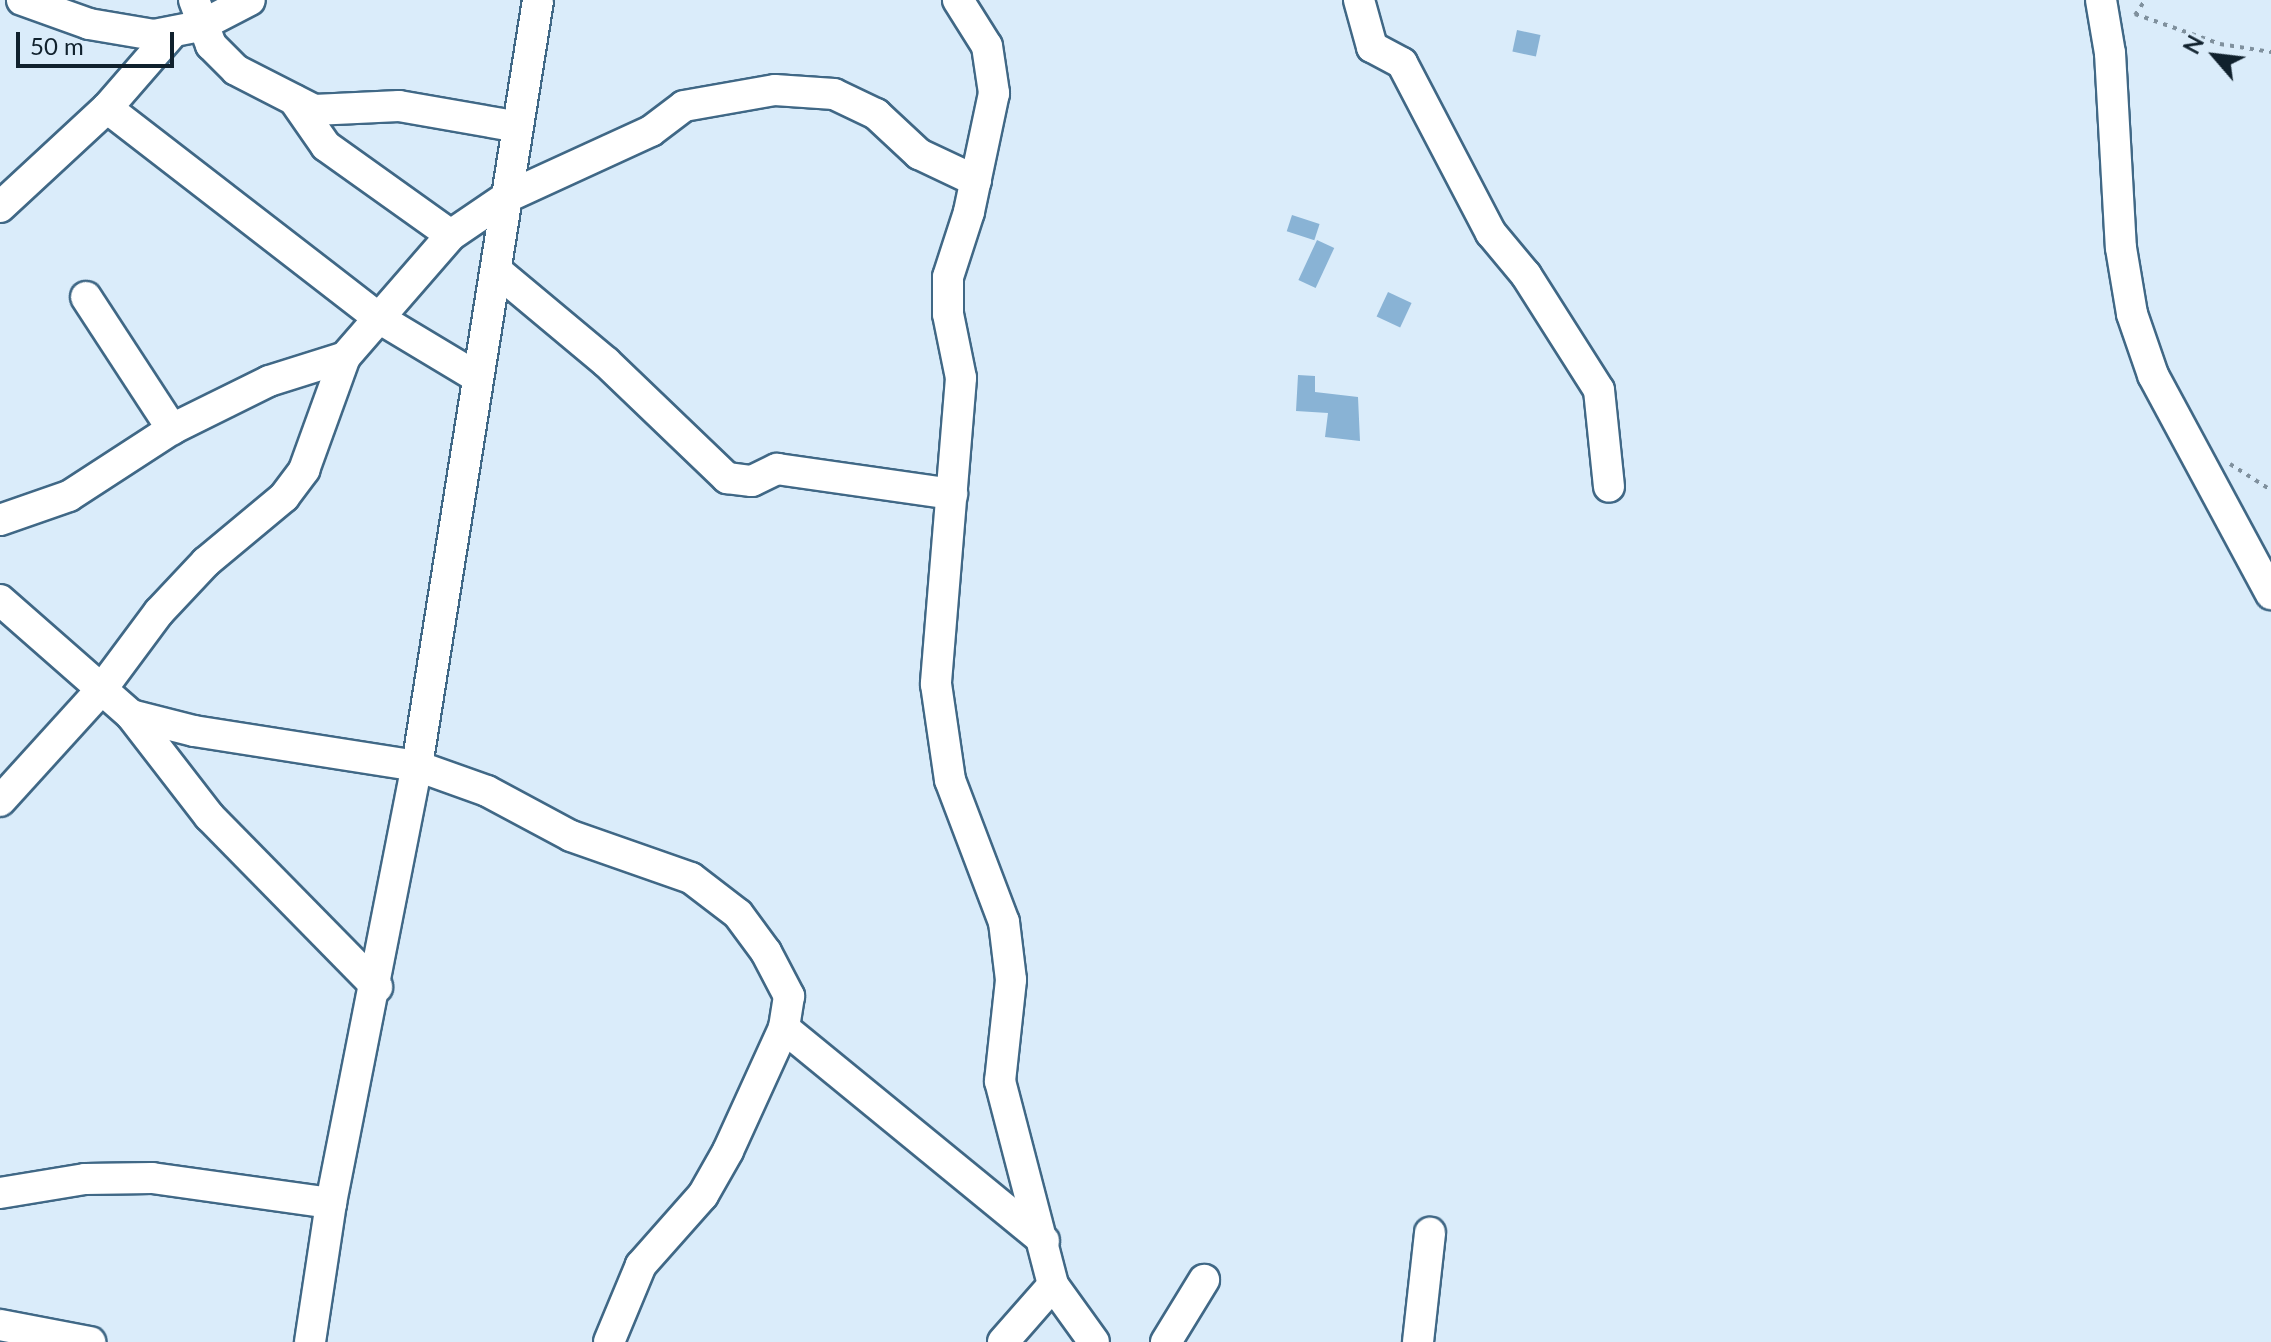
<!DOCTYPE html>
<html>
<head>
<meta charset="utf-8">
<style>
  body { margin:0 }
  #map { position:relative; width:2271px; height:1342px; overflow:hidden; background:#daecfa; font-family:Lato,sans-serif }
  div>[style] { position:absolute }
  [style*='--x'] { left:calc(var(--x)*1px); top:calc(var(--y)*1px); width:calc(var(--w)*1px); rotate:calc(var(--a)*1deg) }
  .building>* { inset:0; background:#89b3d5; transform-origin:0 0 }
  .path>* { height:4px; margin-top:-2px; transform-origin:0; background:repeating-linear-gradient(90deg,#7f909d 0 4px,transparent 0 10px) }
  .roads { filter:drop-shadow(2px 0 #406886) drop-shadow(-2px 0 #406886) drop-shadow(0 2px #406886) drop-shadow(0 -2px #406886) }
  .minor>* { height:30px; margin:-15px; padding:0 15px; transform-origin:15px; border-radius:15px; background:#fff }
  span { translate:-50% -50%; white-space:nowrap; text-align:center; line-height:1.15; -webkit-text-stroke:8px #daecfa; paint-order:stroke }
  .north { position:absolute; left:2175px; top:16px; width:80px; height:80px; -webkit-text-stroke:6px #daecfa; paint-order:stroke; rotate:298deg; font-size:22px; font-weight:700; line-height:32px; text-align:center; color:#10212d }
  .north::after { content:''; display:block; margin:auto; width:28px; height:36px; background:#10212d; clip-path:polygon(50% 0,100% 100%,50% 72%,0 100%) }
  .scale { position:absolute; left:16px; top:32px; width:158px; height:36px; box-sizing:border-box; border:4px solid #10212d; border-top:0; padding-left:10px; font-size:24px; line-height:28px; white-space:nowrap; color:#10212d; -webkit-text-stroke:6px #daecfa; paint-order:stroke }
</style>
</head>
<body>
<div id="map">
  <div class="building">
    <div style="left:1517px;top:30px;width:24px;height:22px;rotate:12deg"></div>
    <div style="left:1292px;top:215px;width:29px;height:17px;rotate:18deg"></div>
    <div style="left:1317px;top:240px;width:19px;height:44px;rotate:25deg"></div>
    <div style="left:1388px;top:292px;width:26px;height:27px;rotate:25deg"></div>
    <div style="clip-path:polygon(1298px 375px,1315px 376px,1315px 392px,1358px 397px,1360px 441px,1325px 437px,1328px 413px,1296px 411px)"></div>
  </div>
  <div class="path">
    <div style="--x:2135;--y:14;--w:90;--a:19.4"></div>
    <div style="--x:2220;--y:44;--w:52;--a:8.9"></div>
    <div style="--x:2135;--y:15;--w:18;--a:-56"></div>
    <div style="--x:2230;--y:464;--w:49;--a:32.4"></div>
  </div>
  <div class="roads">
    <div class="minor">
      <div style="--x:22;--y:0;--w:71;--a:19.7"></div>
      <div style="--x:89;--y:24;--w:66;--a:9.6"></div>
      <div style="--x:154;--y:35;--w:47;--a:-11.1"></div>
      <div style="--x:200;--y:26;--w:56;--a:-27.5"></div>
      <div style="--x:194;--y:0;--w:48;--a:69.3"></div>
      <div style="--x:211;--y:45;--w:35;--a:45"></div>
      <div style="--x:236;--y:70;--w:88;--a:27.1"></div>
      <div style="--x:314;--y:110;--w:85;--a:-2.7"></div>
      <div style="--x:399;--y:106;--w:117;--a:9.9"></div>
      <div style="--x:958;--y:0;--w:54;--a:57.8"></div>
      <div style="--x:987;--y:46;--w:48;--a:81.5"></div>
      <div style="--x:994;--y:93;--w:122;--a:101.9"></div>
      <div style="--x:969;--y:212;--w:68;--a:107.9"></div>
      <div style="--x:948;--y:277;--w:37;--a:90"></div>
      <div style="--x:948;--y:314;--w:65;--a:78.5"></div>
      <div style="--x:961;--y:378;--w:307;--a:94.7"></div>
      <div style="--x:936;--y:684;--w:97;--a:81.7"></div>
      <div style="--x:950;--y:780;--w:152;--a:69.2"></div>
      <div style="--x:1004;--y:922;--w:58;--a:83.1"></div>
      <div style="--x:1011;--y:980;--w:102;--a:96.2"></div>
      <div style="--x:1000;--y:1081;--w:211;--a:75.4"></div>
      <div style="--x:1053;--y:1285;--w:70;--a:54.3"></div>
      <div style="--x:1359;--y:0;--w:49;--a:74.5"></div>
      <div style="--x:1372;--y:47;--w:34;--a:28"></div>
      <div style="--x:1402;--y:63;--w:192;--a:62.4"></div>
      <div style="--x:1491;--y:233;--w:55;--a:50.2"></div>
      <div style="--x:1526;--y:275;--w:136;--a:57.6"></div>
      <div style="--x:1599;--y:390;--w:97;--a:84.1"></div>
      <div style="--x:2101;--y:0;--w:54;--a:80.4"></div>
      <div style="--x:2110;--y:53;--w:195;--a:86.8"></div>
      <div style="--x:2121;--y:248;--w:67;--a:80.5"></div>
      <div style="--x:2132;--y:314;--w:65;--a:71"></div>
      <div style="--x:2153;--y:375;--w:249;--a:61.7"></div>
      <div style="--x:294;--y:100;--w:56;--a:55.2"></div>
      <div style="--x:326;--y:146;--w:153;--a:35.5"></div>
      <div style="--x:107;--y:108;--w:341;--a:37.7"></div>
      <div style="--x:377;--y:317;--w:117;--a:31"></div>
      <div style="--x:0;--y:207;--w:146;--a:-42.8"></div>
      <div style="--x:107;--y:108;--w:101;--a:-49"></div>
      <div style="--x:497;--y:271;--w:142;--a:39.9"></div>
      <div style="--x:606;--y:362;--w:168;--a:43.8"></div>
      <div style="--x:727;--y:478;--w:25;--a:7"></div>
      <div style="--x:752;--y:481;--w:28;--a:-26"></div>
      <div style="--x:777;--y:469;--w:177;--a:8.1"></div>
      <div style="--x:86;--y:297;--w:158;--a:56.9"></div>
      <div style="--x:0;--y:520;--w:73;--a:-19.2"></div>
      <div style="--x:69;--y:496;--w:123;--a:-33"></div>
      <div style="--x:172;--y:429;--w:108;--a:-26.3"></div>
      <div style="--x:269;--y:381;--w:80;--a:-17.5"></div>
      <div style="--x:345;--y:357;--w:162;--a:-49"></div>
      <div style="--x:451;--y:235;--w:68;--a:-34.2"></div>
      <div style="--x:507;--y:197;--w:158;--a:-24.6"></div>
      <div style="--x:651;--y:131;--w:41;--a:-37.1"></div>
      <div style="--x:684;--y:106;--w:92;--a:-10"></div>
      <div style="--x:775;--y:90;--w:59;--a:3.9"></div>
      <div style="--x:834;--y:94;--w:47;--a:25.5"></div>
      <div style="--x:876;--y:114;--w:59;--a:42.9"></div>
      <div style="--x:919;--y:154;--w:63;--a:25.3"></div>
      <div style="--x:0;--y:600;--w:174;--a:41.3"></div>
      <div style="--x:131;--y:715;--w:65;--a:14.3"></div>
      <div style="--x:194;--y:731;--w:226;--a:8.9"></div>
      <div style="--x:417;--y:766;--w:74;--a:19.7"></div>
      <div style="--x:487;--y:791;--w:95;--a:28.2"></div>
      <div style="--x:571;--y:836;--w:127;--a:19.3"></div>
      <div style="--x:691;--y:878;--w:59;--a:37.5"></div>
      <div style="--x:738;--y:914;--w:47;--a:53.6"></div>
      <div style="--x:766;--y:952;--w:50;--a:62.4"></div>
      <div style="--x:789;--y:996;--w:32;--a:99"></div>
      <div style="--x:784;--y:1028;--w:135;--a:114.5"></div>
      <div style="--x:728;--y:1151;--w:51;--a:119.6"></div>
      <div style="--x:703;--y:1195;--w:94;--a:131.5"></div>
      <div style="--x:641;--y:1265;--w:83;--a:112.6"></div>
      <div style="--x:131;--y:715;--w:128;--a:52.3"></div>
      <div style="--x:209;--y:816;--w:240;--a:45.5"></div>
      <div style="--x:0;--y:801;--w:150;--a:-47.7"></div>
      <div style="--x:101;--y:690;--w:97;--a:-53.4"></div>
      <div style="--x:159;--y:612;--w:69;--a:-46.8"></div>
      <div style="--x:206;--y:562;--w:102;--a:-39.8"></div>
      <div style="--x:284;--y:497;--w:34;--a:-53"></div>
      <div style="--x:304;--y:470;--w:120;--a:-70.1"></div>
      <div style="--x:784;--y:1028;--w:336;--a:39.3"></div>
      <div style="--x:0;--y:1193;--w:86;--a:-9.4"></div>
      <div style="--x:85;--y:1179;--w:67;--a:-0.9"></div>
      <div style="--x:152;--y:1178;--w:181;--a:8"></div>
      <div style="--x:0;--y:1325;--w:92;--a:10.7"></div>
      <div style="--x:310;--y:1342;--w:141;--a:-81.4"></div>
      <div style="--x:331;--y:1203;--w:445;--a:-78.9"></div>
      <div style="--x:417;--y:766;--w:775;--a:-81.02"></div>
      <div style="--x:1003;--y:1342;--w:76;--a:-48.7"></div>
      <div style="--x:1166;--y:1342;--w:73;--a:-58.5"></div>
      <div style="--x:1418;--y:1342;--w:110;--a:-83.7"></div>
    </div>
  </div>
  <div class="north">N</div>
  <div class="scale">50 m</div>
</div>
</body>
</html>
